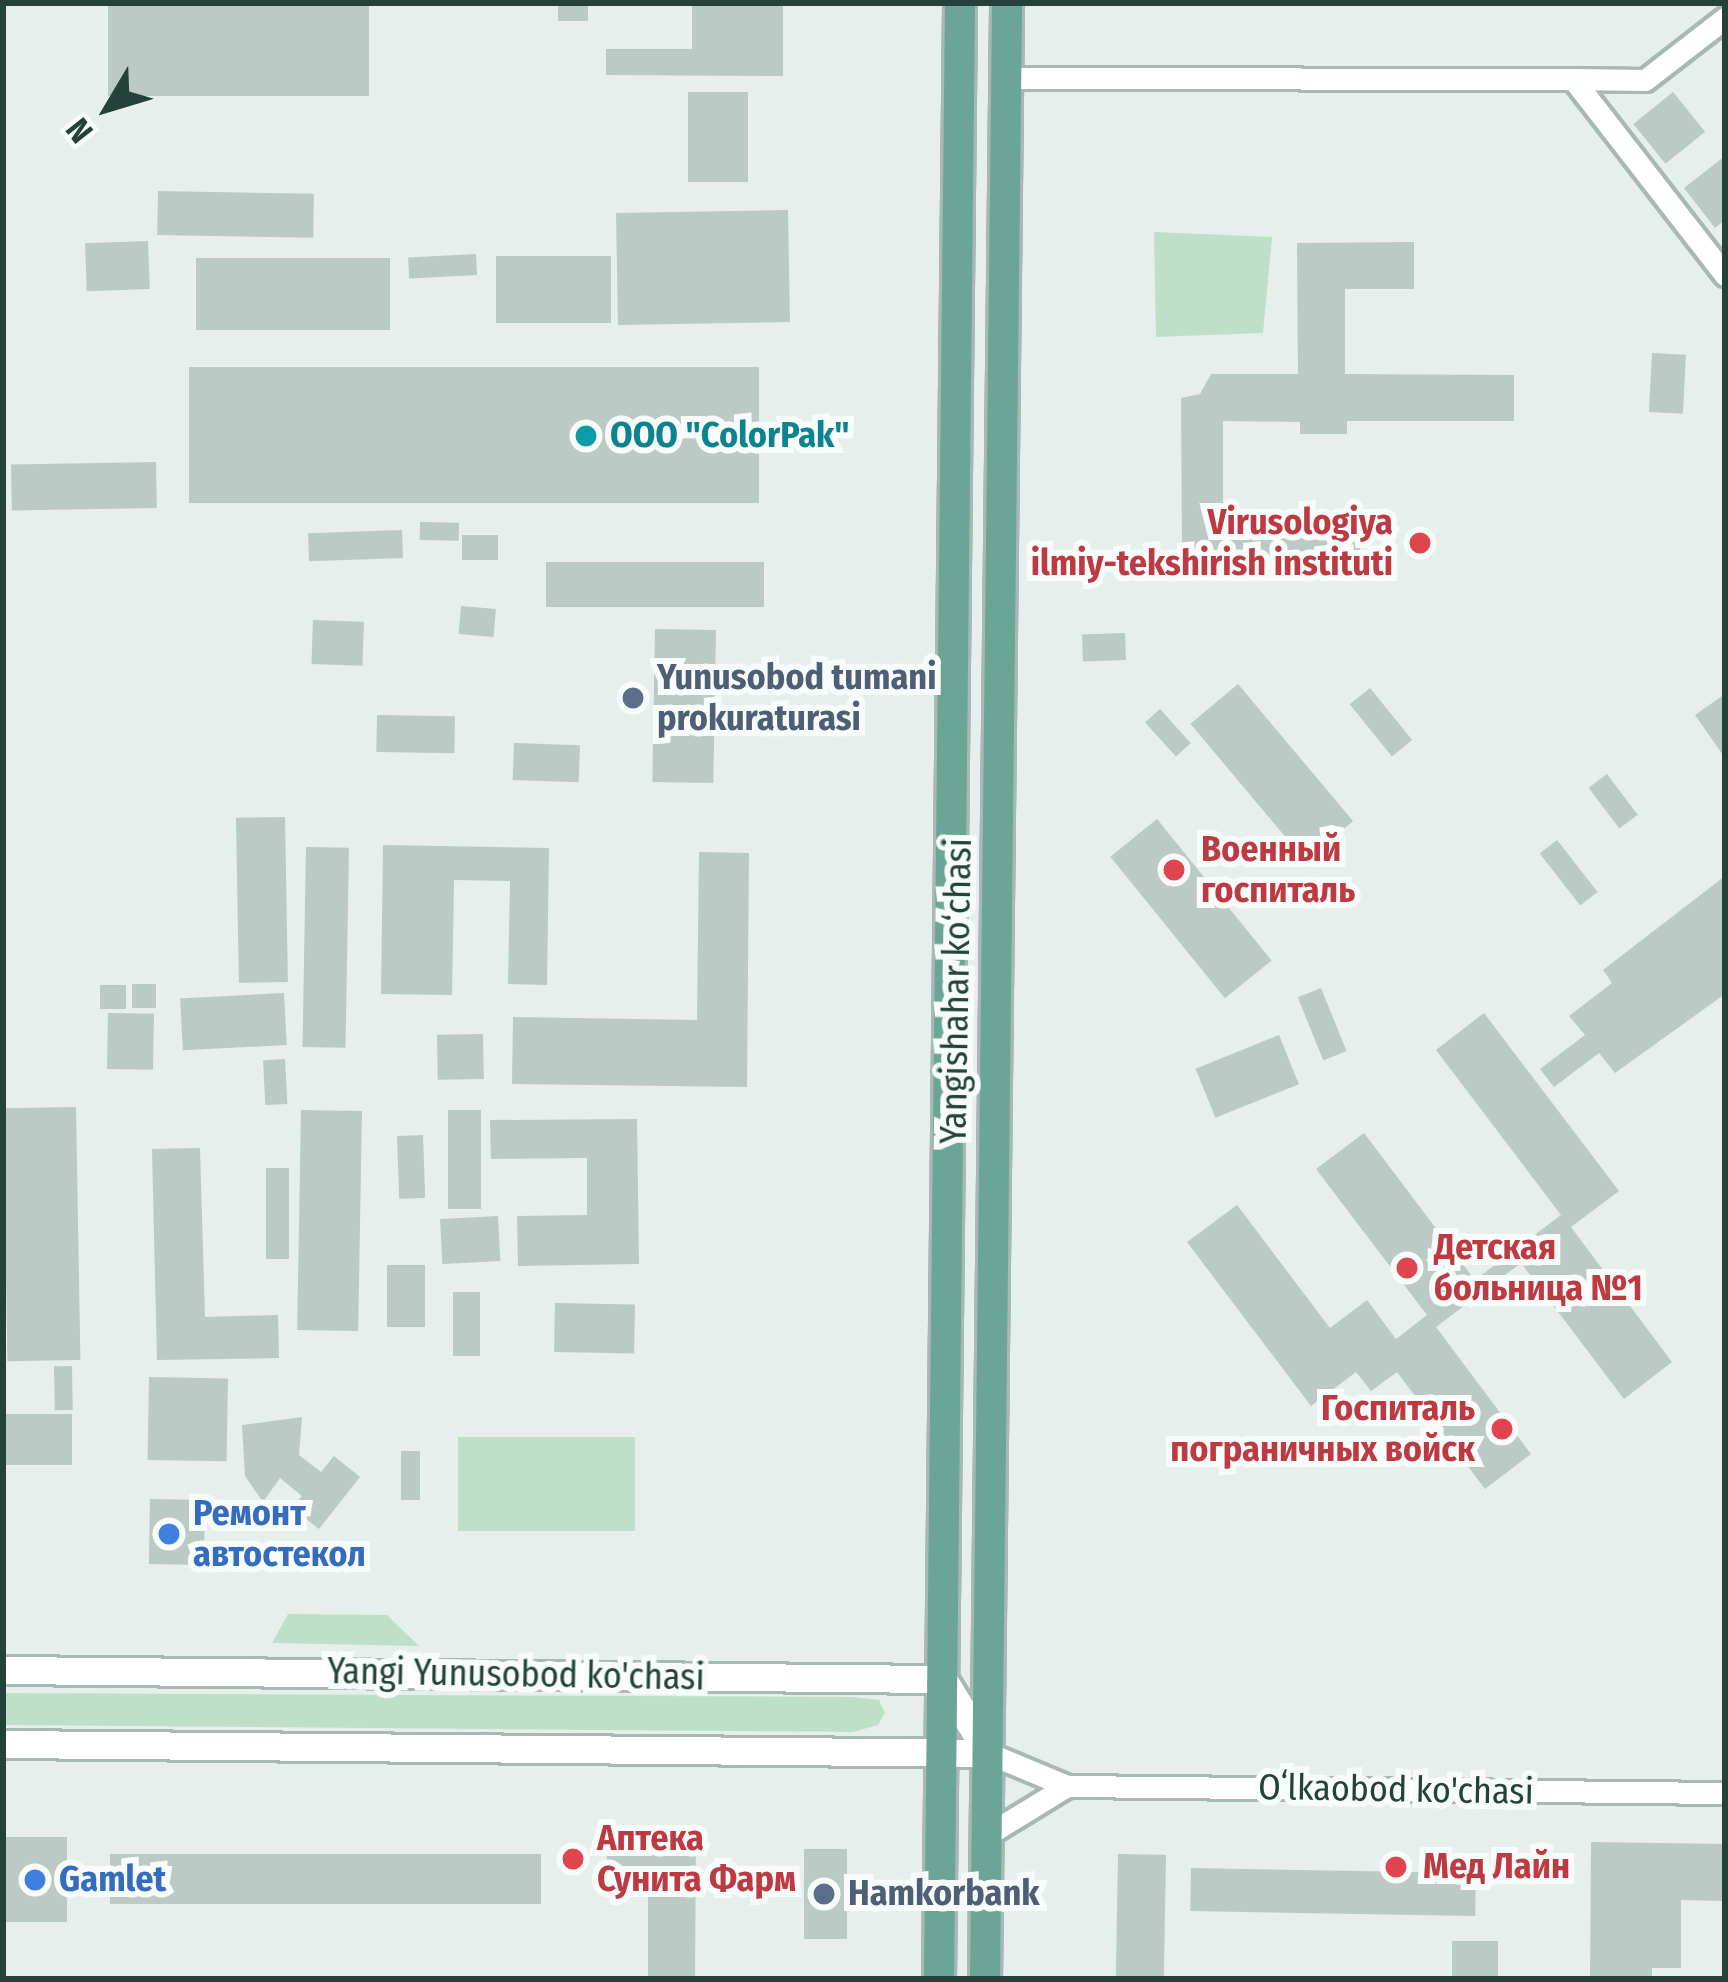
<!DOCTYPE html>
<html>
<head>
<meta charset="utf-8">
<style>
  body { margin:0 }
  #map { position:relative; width:1728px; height:1982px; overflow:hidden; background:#e6efeb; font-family:"Fira Sans Condensed",sans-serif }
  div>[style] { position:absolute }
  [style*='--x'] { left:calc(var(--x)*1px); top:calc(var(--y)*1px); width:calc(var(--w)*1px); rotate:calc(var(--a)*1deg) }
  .green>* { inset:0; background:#bfe0c8; transform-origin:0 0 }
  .building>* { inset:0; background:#bbcac4; transform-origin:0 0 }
  .roads { filter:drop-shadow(3px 0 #a8b8b2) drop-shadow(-3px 0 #a8b8b2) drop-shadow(0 3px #a8b8b2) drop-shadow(0 -3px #a8b8b2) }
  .street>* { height:21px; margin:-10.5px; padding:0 10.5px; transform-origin:10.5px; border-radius:10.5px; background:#fff }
  .secondary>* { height:27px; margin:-13.5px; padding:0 13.5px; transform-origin:13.5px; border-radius:13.5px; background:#fff }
  .primary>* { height:30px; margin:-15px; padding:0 15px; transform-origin:15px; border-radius:15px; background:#6aa596 }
  .dots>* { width:33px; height:33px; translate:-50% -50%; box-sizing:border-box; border:6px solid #f7fbf9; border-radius:50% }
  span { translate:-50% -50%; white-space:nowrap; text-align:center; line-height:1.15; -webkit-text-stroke:12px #f7fbf9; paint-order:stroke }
  .culture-label { font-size:36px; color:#0d838f; font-weight:700 }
  .left { translate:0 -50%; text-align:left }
  .health-label { font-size:36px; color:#be3a42; font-weight:700 }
  .right { translate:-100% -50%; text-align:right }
  .service-label { font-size:36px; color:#4e5e75; font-weight:700 }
  .street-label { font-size:36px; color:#24423a }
  .shop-label { font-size:36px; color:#366cbe; font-weight:700 }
  .frame { position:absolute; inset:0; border:6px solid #24423a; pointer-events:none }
  .north { position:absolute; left:48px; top:48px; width:120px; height:120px; -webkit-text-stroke:9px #f7fbf9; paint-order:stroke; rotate:232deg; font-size:33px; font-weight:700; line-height:48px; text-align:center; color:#24423a }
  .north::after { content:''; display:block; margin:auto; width:42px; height:54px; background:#24423a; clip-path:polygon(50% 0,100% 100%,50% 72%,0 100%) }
</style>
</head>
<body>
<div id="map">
  <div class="green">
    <div style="clip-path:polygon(1154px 232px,1272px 237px,1263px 333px,1156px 337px)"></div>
    <div style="left:458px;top:1437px;width:177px;height:94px"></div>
    <div style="clip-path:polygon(288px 1614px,387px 1615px,419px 1646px,272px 1643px)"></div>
    <div style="clip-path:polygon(3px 1693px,853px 1697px,879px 1700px,885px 1713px,878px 1725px,853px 1732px,3px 1725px)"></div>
  </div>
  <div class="building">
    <div style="left:108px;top:3px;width:261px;height:93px"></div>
    <div style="left:558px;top:3px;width:30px;height:18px"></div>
    <div style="clip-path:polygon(692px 3px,783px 3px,783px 76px,606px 75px,606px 49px,692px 49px)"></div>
    <div style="left:688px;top:92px;width:60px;height:90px"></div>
    <div style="left:1673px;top:92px;width:51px;height:51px;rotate:51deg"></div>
    <div style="clip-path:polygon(1725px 156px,1725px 220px,1715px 228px,1684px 188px)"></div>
    <div style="left:158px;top:191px;width:156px;height:44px;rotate:1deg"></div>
    <div style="left:788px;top:210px;width:112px;height:172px;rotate:89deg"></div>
    <div style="left:148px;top:241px;width:48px;height:63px;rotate:88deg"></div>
    <div style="clip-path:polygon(1414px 242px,1414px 289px,1345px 289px,1345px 374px,1514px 375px,1514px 421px,1347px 421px,1347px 434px,1300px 434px,1300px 422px,1223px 421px,1223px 524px,1360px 524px,1360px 570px,1214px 570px,1182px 552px,1181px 398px,1200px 394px,1211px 374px,1298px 374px,1297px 243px)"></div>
    <div style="left:476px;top:254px;width:21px;height:68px;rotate:87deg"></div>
    <div style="left:611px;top:256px;width:67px;height:115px;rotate:90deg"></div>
    <div style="left:196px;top:258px;width:194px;height:72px"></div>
    <div style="left:1652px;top:353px;width:34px;height:59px;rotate:3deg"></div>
    <div style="left:759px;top:367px;width:136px;height:570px;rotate:90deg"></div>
    <div style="left:156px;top:462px;width:46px;height:145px;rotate:89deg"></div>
    <div style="left:420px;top:522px;width:39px;height:18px;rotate:1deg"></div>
    <div style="left:402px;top:530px;width:28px;height:94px;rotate:88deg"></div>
    <div style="left:498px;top:535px;width:25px;height:36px;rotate:90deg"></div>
    <div style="left:546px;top:562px;width:218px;height:45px"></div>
    <div style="left:461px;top:606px;width:35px;height:28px;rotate:5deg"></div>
    <div style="left:313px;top:620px;width:51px;height:44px;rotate:2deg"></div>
    <div style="left:655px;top:629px;width:61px;height:153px;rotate:1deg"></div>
    <div style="left:1125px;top:633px;width:27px;height:43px;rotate:88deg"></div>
    <div style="left:1238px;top:684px;width:179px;height:62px;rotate:50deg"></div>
    <div style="left:1370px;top:688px;width:67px;height:26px;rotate:51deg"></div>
    <div style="clip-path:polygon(1725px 694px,1725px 758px,1695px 715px)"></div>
    <div style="left:1160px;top:709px;width:46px;height:20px;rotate:48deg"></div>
    <div style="left:377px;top:715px;width:78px;height:37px;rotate:1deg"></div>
    <div style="left:514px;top:743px;width:66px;height:37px;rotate:2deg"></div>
    <div style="left:1607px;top:774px;width:51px;height:23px;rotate:53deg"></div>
    <div style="left:285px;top:817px;width:165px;height:49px;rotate:89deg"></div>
    <div style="left:1157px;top:819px;width:182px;height:60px;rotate:51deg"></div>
    <div style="left:1557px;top:840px;width:66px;height:22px;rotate:52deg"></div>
    <div style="clip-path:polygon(383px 845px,549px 848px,547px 985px,508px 984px,510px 881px,454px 880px,452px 995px,381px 994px)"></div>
    <div style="left:306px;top:847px;width:43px;height:200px;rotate:1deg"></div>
    <div style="clip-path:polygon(699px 852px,749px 853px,747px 1087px,512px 1084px,513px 1017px,697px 1020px)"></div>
    <div style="clip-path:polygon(1725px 876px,1725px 994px,1615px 1073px,1599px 1053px,1554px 1087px,1540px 1069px,1585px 1035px,1569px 1016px,1612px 983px,1603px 970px)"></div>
    <div style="left:132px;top:984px;width:24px;height:24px"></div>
    <div style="left:100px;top:985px;width:26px;height:24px"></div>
    <div style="left:1321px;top:988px;width:68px;height:25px;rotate:68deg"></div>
    <div style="left:284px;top:993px;width:52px;height:104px;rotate:87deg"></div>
    <div style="left:108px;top:1013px;width:46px;height:56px;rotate:1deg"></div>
    <div style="clip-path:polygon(1484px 1013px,1619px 1191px,1571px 1227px,1672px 1362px,1624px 1399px,1521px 1263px,1436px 1327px,1531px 1454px,1485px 1489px,1397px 1372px,1371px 1391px,1356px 1372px,1311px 1406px,1187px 1242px,1237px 1205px,1330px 1328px,1367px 1300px,1396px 1339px,1427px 1315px,1316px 1169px,1364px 1133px,1475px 1280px,1561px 1215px,1436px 1050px)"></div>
    <div style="left:483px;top:1034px;width:45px;height:46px;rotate:89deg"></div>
    <div style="left:1279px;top:1035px;width:53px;height:90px;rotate:68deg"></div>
    <div style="left:285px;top:1059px;width:45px;height:22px;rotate:87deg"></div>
    <div style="left:76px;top:1107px;width:253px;height:73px;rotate:89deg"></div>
    <div style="left:301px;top:1110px;width:61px;height:220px;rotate:1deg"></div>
    <div style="left:448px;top:1110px;width:33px;height:99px"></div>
    <div style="clip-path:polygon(637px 1119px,639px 1264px,518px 1266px,517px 1216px,587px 1215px,587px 1158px,491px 1159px,490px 1120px)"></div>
    <div style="left:423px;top:1135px;width:63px;height:26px;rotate:88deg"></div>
    <div style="clip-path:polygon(200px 1148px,205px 1317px,278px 1315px,279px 1358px,157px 1360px,152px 1149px)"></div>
    <div style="left:266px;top:1168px;width:23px;height:91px"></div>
    <div style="left:498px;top:1216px;width:45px;height:58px;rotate:87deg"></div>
    <div style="left:387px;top:1265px;width:38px;height:62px"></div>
    <div style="left:453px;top:1292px;width:27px;height:64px"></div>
    <div style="left:555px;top:1303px;width:80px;height:49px;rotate:1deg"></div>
    <div style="left:72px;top:1366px;width:44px;height:18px;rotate:89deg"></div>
    <div style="left:149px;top:1377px;width:79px;height:83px;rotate:1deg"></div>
    <div style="left:3px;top:1414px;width:69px;height:51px"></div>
    <div style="clip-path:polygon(302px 1417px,299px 1455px,321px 1472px,334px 1456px,360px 1477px,319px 1529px,292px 1508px,302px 1496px,280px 1478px,263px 1502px,245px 1476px,242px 1425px)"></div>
    <div style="left:401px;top:1451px;width:19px;height:49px"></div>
    <div style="left:150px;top:1499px;width:55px;height:65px;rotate:1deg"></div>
    <div style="clip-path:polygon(607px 1834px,696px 1834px,695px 1979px,648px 1979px,648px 1872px,607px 1872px)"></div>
    <div style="left:67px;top:1837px;width:85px;height:64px;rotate:90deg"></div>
    <div style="clip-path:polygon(1591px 1842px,1725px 1844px,1725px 1901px,1681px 1900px,1681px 1968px,1652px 1968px,1652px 1979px,1590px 1979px)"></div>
    <div style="left:804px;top:1849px;width:43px;height:90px"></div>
    <div style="left:110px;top:1854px;width:431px;height:50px"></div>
    <div style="left:1118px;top:1854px;width:48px;height:125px;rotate:1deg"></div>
    <div style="left:1191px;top:1868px;width:285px;height:43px;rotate:1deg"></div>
    <div style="left:1452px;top:1941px;width:46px;height:38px"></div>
  </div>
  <div class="roads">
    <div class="street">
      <div style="--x:1006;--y:78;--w:567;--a:0.1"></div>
      <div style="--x:1573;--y:79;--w:248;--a:52.2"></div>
      <div style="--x:1573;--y:79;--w:72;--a:0.8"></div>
      <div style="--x:1645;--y:80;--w:101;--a:-37.8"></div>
      <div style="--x:988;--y:1753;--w:86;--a:22.7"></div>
      <div style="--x:1067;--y:1786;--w:658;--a:0.61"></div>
      <div style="--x:987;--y:1835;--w:94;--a:-31.5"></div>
    </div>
    <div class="secondary">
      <div style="--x:3;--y:1670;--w:940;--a:0.55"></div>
      <div style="--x:943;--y:1679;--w:87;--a:58.7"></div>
      <div style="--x:3;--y:1744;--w:985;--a:0.52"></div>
    </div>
    <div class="primary">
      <div style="--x:939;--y:1979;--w:1976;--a:-89.39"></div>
      <div style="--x:985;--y:1979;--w:1976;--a:-89.36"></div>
    </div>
  </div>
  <div class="dots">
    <div style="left:586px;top:436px;background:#0f9aa8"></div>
    <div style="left:1420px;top:543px;background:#e0444e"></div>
    <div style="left:633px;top:698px;background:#5c6f8a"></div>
    <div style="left:1174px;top:870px;background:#e0444e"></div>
    <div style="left:1407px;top:1268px;background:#e0444e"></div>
    <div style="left:1502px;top:1429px;background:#e0444e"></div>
    <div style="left:169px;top:1534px;background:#3f7fe0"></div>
    <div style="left:573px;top:1859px;background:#e0444e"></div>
    <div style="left:1396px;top:1867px;background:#e0444e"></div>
    <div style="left:35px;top:1880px;background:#3f7fe0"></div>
    <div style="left:824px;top:1894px;background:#5c6f8a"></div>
  </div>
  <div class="culture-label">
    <span class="left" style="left:610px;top:436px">OOO "ColorPak"</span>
  </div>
  <div class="health-label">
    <span class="right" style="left:1393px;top:543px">Virusologiya<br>ilmiy-tekshirish instituti</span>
    <span class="left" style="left:1201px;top:870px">Военный<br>госпиталь</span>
    <span class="left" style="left:1434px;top:1268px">Детская<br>больница №1</span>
    <span class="right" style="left:1475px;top:1429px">Госпиталь<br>пограничных войск</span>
    <span class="left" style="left:597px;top:1859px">Аптека<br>Сунита Фарм</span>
    <span class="left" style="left:1423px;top:1867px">Мед Лайн</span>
  </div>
  <div class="service-label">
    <span class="left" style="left:657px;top:698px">Yunusobod tumani<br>prokuraturasi</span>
    <span class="left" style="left:848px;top:1894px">Hamkorbank</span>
  </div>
  <div class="street-label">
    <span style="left:957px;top:991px;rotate:-89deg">Yangishahar ko‘chasi</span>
    <span style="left:516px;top:1675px;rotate:1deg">Yangi Yunusobod ko'chasi</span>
    <span style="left:1396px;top:1790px;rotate:1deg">Oʻlkaobod ko'chasi</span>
  </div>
  <div class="shop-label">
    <span class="left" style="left:193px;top:1534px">Ремонт<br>автостекол</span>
    <span class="left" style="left:59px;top:1880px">Gamlet</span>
  </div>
  <div class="frame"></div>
  <div class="north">N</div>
</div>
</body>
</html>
